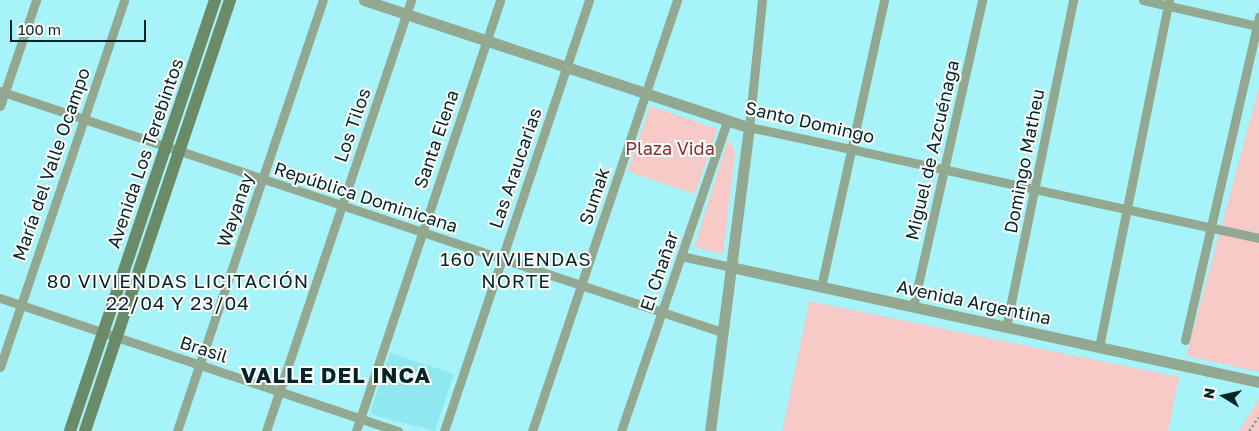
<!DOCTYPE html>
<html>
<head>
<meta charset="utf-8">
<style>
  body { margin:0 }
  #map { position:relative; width:1259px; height:431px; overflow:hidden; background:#a6f3fa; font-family:"Golos Text",sans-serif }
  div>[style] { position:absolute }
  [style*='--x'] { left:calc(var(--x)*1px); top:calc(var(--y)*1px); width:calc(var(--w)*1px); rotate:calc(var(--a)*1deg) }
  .built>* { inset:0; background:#8fe7ef }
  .green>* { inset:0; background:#f6cac7; transform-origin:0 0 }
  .path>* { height:2px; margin-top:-1px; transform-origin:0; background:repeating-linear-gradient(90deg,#639ea3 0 2.5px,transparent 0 5px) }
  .minor>* { height:9px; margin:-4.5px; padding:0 4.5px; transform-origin:4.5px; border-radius:4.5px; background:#93a890 }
  .tertiary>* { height:11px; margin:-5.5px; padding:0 5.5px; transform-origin:5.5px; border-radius:5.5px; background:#93a890 }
  .secondary>* { height:12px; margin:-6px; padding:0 6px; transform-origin:6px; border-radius:6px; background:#6b8a68 }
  span { translate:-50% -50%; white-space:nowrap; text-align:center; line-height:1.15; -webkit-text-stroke:4px #fff; paint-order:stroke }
  .street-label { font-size:18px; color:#042528 }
  .park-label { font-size:18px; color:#882f31 }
  .neighbourhood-label { font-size:19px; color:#042528; letter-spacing:1px }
  .district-label { font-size:22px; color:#042528; font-weight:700; letter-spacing:1px }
  .north { position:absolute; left:1199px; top:371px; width:50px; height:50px; -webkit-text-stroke:4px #fff; paint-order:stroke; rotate:280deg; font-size:14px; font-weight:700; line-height:20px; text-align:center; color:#042528 }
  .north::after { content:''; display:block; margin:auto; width:18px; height:22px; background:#042528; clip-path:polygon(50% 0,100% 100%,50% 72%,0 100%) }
  .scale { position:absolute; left:10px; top:20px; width:136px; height:22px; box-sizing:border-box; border:2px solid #042528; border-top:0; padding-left:6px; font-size:15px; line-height:18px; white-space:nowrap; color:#042528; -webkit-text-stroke:4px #fff; paint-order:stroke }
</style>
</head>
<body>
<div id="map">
  <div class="built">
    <div style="clip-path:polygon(390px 353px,454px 374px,435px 431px,373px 415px,371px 410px)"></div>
  </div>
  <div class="green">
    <div style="clip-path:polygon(1259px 86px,1259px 372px,1186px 356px)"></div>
    <div style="left:650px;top:106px;width:71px;height:69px;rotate:19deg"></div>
    <div style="clip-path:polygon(728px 139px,735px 150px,723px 254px,694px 247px)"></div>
    <div style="clip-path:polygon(809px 301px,1179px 377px,1168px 431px,782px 431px)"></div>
    <div style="clip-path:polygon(1259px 398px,1259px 431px,1239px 431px)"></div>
  </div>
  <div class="path">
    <div style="--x:1249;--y:431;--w:17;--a:-54"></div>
  </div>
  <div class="minor">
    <div style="--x:762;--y:0;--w:128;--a:95.8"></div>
    <div style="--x:749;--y:127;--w:522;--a:12.28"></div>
    <div style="--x:1143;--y:0;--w:117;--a:12.8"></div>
    <div style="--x:0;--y:91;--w:761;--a:18.46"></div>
    <div style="--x:0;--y:106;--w:112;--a:-71.2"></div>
    <div style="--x:681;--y:256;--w:51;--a:12.4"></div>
    <div style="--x:821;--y:287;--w:294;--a:-77.6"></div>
    <div style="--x:0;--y:298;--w:420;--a:18.5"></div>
    <div style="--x:913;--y:307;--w:315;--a:-77.3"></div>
    <div style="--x:1006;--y:327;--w:334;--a:-78.4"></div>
    <div style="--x:1185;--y:340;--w:332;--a:-77.1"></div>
    <div style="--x:1099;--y:347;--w:354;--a:-78.6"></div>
    <div style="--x:0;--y:367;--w:387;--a:-71.3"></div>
    <div style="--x:177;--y:431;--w:455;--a:-71.3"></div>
    <div style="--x:266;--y:431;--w:455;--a:-71.4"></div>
    <div style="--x:356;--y:431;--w:454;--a:-71.5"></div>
    <div style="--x:444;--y:431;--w:455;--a:-71.4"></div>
    <div style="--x:532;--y:431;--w:455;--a:-71.4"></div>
    <div style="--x:621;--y:431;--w:328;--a:-71.1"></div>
  </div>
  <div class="tertiary">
    <div style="--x:364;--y:0;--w:405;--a:18.3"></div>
    <div style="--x:749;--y:127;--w:306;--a:97.3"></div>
    <div style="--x:731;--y:267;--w:540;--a:12.29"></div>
  </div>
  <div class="secondary">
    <div style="--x:70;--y:431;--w:455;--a:-71.4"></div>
    <div style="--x:85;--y:431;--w:455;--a:-71.4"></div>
  </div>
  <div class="street-label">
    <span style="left:810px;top:122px;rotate:13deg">Santo Domingo</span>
    <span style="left:352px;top:125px;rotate:-71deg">Los Tilos</span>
    <span style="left:436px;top:139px;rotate:-71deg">Santa Elena</span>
    <span style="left:932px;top:150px;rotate:-77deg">Miguel de Azcuénaga</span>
    <span style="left:145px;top:153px;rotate:-71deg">Avenida Los Terebintos</span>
    <span style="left:1024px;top:161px;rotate:-79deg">Domingo Matheu</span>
    <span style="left:51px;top:164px;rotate:-71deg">María del Valle Ocampo</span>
    <span style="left:515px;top:168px;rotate:-71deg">Las Araucarias</span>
    <span style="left:594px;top:196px;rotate:-71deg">Sumak</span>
    <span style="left:366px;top:197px;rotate:18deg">República Dominicana</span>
    <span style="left:235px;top:210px;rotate:-71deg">Wayanay</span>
    <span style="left:659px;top:271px;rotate:-71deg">El Chañar</span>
    <span style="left:974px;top:302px;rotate:12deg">Avenida Argentina</span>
    <span style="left:204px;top:349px;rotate:18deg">Brasil</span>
  </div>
  <div class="park-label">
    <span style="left:670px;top:148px">Plaza Vida</span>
  </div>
  <div class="neighbourhood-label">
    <span style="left:516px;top:270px">160 VIVIENDAS<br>NORTE</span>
    <span style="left:178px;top:292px">80 VIVIENDAS LICITACIÓN<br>22/04 Y 23/04</span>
  </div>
  <div class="district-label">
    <span style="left:336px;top:375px">VALLE DEL INCA</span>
  </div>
  <div class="north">N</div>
  <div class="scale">100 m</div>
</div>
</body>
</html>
